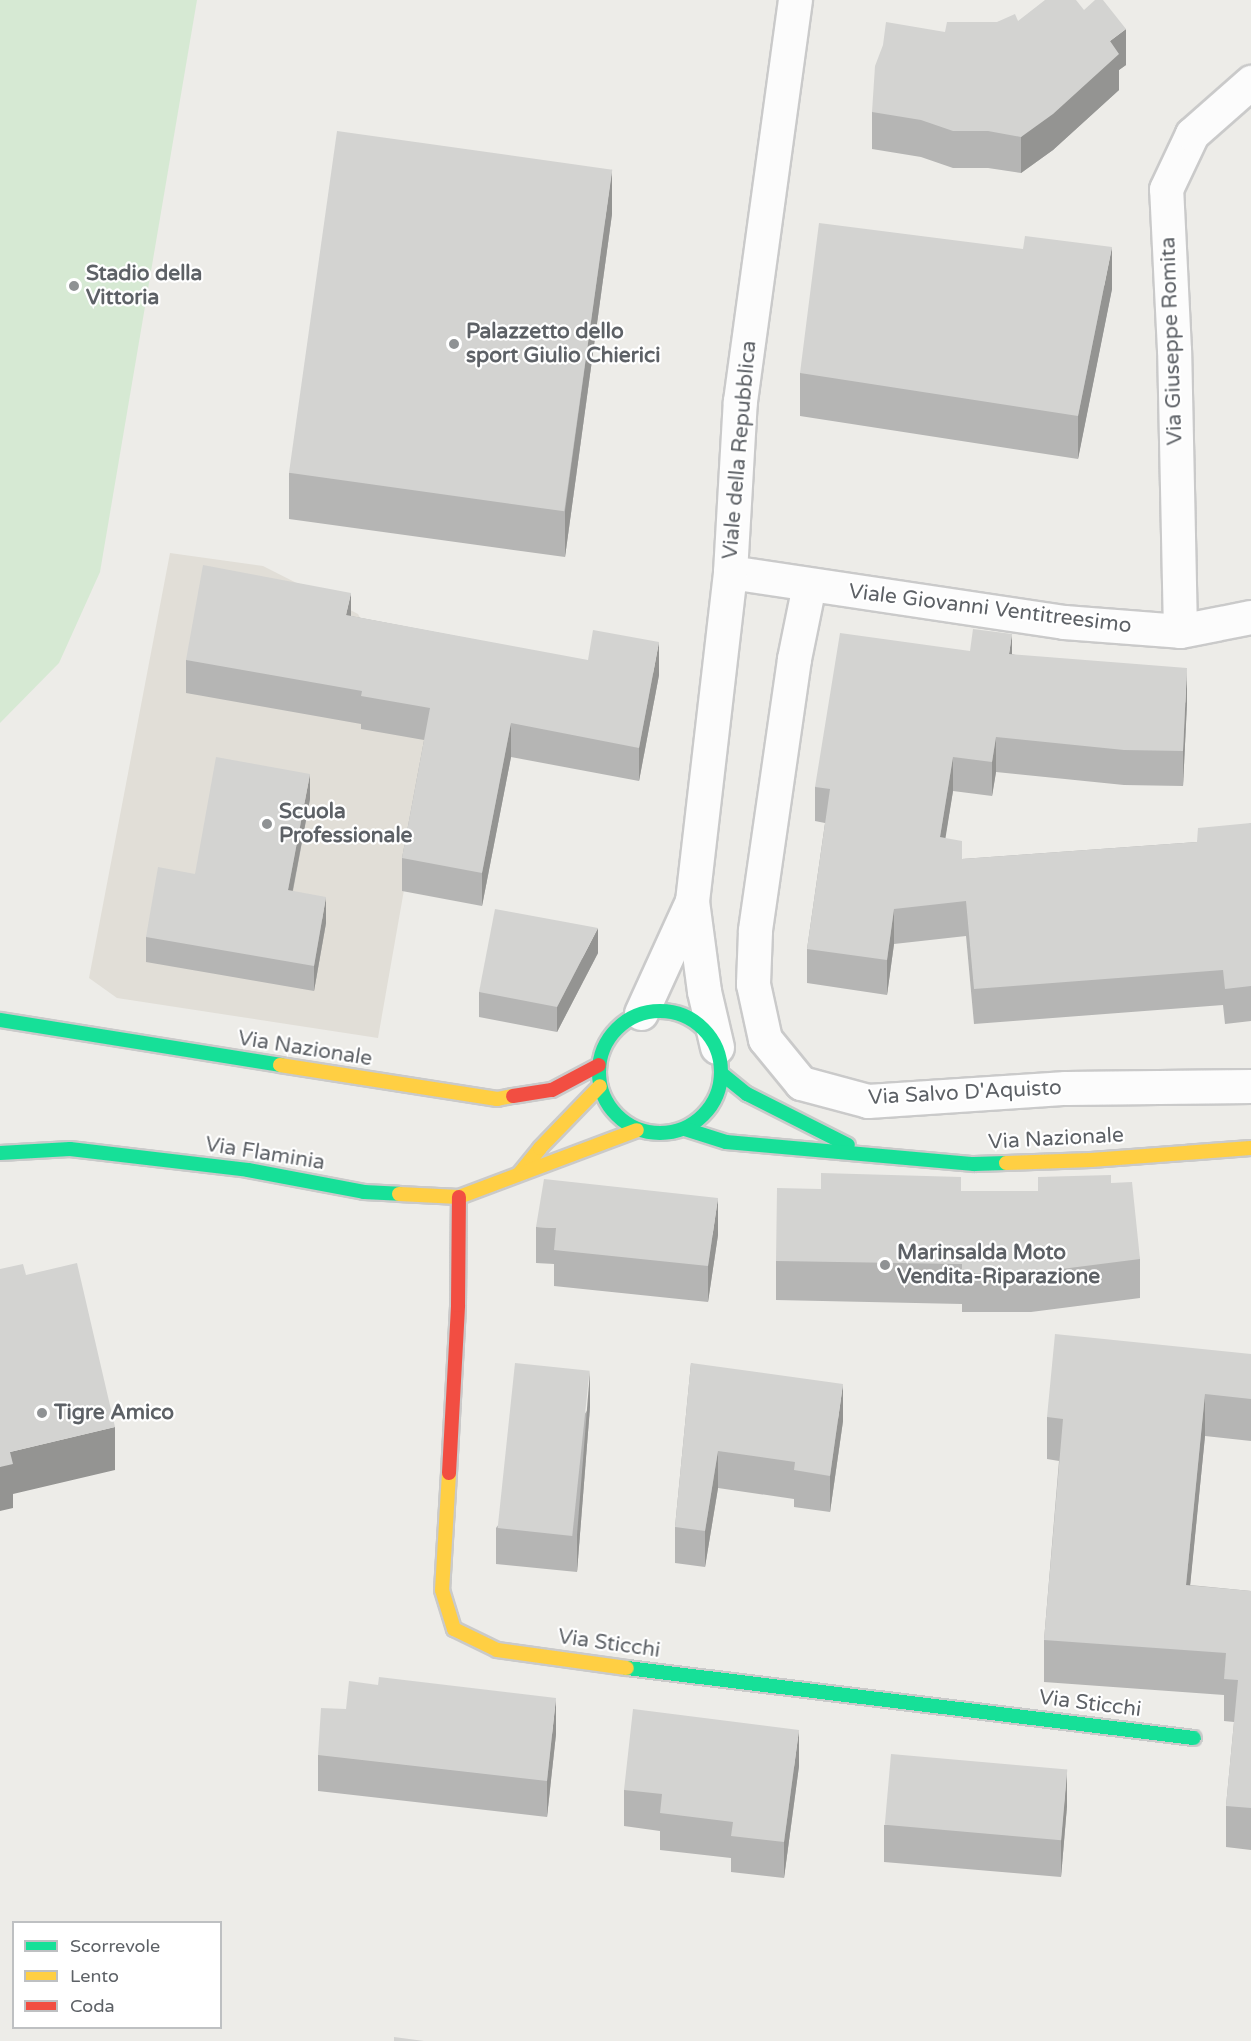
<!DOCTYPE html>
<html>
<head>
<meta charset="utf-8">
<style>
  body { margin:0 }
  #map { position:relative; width:1251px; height:2041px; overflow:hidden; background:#edece8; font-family:"Varela Round",sans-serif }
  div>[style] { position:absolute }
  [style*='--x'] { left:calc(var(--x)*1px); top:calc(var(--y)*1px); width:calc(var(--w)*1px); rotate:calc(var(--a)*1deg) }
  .education>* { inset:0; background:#e1ded7 }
  .green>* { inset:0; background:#d6e9d3 }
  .roads { filter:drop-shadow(2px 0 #cacaca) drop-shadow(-2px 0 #cacaca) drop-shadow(0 2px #cacaca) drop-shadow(0 -2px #cacaca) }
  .street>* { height:33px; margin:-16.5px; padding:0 16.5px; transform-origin:16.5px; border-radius:16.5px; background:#fcfcfc }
  .fast>* { height:14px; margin:-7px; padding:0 7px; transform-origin:7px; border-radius:7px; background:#16e098 }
  .fast>.ring { margin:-7px; padding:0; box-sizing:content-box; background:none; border:14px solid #16e098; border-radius:50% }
  .slow>* { height:14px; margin:-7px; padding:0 7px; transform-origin:7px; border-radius:7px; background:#ffcf43 }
  .jam>* { height:14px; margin:-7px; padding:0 7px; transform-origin:7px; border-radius:7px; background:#f24e42 }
  .wall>* { inset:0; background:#b5b5b4 }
  .shaded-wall>* { inset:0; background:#949492 }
  .building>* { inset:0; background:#d3d3d1; transform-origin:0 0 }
  .dots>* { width:16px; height:16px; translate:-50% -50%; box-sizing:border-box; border:3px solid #fff; border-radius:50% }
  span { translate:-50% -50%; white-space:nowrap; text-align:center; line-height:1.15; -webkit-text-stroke:4.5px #fff; paint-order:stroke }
  .poi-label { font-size:21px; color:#5d6166; font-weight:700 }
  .left { translate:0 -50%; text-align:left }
  .street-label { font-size:21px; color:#5d6166 }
  .legend { position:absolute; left:12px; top:1921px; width:210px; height:108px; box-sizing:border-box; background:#fff; border:2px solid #bec0c2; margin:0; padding:8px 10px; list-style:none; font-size:18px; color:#5d6166 }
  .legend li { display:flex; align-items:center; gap:12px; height:30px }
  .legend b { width:30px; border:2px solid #bec0c2 }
</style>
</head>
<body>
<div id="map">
  <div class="education">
    <div style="clip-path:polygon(170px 553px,263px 566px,358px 614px,366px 630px,525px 682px,511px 757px,430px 742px,378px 1038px,117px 998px,89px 978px)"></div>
  </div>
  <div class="green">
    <div style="clip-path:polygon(0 0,197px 0,100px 572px,59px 663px,0 723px)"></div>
  </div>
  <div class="roads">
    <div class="street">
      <div style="--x:730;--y:572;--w:338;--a:8.5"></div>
      <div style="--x:1064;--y:622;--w:116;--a:4.4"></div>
      <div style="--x:1180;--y:631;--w:72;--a:-11.2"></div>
      <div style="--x:809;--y:585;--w:76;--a:101.5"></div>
      <div style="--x:794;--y:659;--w:275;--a:98.2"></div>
      <div style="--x:755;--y:931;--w:53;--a:92.2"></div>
      <div style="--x:753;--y:984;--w:56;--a:77.7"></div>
      <div style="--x:765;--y:1039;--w:57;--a:50.7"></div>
      <div style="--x:801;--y:1083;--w:69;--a:15"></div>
      <div style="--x:868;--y:1101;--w:198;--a:-3.8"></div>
      <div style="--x:1066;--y:1088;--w:185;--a:-0.6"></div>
      <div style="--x:1180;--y:631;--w:281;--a:-91.2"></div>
      <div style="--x:1174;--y:350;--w:161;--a:-92.8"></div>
      <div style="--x:1166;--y:189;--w:61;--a:-64.7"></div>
      <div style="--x:1192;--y:134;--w:79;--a:-41.4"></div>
      <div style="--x:641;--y:1013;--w:123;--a:-65.5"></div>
      <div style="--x:717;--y:1047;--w:57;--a:-103.1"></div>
      <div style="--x:704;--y:991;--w:91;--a:-97.6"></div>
      <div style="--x:692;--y:901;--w:331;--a:-83.4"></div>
      <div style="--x:730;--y:572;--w:171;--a:-86.7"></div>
      <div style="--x:740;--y:401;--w:405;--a:-82.2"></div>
    </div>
    <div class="fast">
      <div class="ring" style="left:599px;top:1011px;width:108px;height:108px"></div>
      <div style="--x:0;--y:1020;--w:284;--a:9.1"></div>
      <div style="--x:722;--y:1074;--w:32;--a:39"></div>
      <div style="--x:747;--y:1094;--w:113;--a:26.8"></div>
      <div style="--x:685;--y:1129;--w:43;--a:17.6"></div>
      <div style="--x:726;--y:1142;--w:249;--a:5.1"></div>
      <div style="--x:974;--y:1164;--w:32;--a:-2"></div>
      <div style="--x:0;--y:1153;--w:70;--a:-3.3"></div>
      <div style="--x:70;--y:1149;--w:179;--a:6.7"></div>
      <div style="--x:248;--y:1170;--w:118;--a:10.7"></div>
      <div style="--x:364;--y:1192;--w:35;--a:3"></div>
      <div style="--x:627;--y:1668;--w:571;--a:7.04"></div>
    </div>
    <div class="slow">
      <div style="--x:280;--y:1065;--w:220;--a:8.9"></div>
      <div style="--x:497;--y:1099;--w:16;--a:-11"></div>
      <div style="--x:1006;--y:1163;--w:85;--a:-2"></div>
      <div style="--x:1091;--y:1160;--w:160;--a:-4.3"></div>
      <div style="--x:520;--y:1173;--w:32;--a:-51"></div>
      <div style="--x:540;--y:1148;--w:86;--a:-45.9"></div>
      <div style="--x:399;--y:1194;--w:60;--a:2.9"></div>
      <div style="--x:459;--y:1197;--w:190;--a:-20.6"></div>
      <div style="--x:449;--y:1473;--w:117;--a:93.4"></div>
      <div style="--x:442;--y:1590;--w:41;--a:72.9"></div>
      <div style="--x:454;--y:1629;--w:48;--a:26"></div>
      <div style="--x:497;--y:1650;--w:131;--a:7.9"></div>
    </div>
    <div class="jam">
      <div style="--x:513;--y:1096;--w:39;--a:-9"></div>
      <div style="--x:552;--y:1090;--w:53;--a:-28"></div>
      <div style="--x:449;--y:1473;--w:168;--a:-86.9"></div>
      <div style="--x:458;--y:1305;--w:108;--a:-89.5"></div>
    </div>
  </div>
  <div class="wall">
    <div style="clip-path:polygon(1018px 21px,1126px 65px,1119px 70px,1119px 90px,1053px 150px,1021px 173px,988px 168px,953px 168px,921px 157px,872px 149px,872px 112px,945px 32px,997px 22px)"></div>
    <div style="clip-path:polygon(612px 214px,565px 557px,289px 519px,289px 473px)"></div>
    <div style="clip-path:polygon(1023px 249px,1112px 289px,1078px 459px,800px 416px,800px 373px)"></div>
    <div style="clip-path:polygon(351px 616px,659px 675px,639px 781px,511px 757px,482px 906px,402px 891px,402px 858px,424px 740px,361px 729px,361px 724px,186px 693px,186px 660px)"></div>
    <div style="clip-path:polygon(970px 651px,1012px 654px,1187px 703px,1183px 786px,1124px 785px,996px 772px,992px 796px,953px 791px,945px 838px,962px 859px,1197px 842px,1251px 823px,1251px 1021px,1225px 1024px,1223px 1005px,974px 1024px,966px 936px,894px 944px,887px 995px,807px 983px,807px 949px,825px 823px,815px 821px,815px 787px)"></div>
    <div style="clip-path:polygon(310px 799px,293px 891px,326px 923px,314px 991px,146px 962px,146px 937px,195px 874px)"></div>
    <div style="clip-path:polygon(598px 953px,557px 1032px,479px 1017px,479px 992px)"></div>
    <div style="clip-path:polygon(1038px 1177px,1111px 1183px,1140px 1259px,1140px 1298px,1031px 1312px,962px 1312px,962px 1304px,776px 1300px,776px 1261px,961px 1191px,1038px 1191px)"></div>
    <div style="clip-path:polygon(536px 1227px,718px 1235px,708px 1302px,554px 1286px,554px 1264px,536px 1263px)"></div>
    <div style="clip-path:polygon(1251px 1354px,1251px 1441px,1205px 1436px,1190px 1585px,1251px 1591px,1251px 1850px,1226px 1847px,1226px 1806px,1234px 1722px,1224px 1721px,1224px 1695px,1044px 1682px,1044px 1640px,1059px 1461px,1047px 1459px,1047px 1417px)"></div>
    <div style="clip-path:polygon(691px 1363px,843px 1421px,830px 1512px,794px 1507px,794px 1499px,718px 1488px,705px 1567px,675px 1563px,675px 1527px)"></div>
    <div style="clip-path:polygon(590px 1407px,577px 1572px,496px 1564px,496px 1528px)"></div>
    <div style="clip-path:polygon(556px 1734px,547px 1817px,318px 1791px,318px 1755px)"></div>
    <div style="clip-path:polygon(799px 1766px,784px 1878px,731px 1872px,731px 1858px,660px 1850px,660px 1831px,624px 1826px,624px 1790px)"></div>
    <div style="clip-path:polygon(1067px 1806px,1061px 1877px,884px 1862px,884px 1825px)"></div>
  </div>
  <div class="shaded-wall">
    <div style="clip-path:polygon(1126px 29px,1126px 65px,1119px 70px,1119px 90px,1053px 150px,1021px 173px,1021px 137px,1110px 41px)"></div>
    <div style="clip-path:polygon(612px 169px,612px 214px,565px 557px,565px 511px)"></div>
    <div style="clip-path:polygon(1112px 247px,1112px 289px,1078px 459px,1078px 416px)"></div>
    <div style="clip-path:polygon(351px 593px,351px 626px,346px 615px)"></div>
    <div style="clip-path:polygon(1012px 634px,1012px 668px,1009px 654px)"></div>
    <div style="clip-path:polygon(659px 642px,659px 675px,639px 781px,639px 748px)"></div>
    <div style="clip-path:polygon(1187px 668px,1187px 703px,1183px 786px,1183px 751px)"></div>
    <div style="clip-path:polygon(511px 723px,511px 757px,482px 906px,482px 873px)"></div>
    <div style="clip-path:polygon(996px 737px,996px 772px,992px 796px,992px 762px)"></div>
    <div style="clip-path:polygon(953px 757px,953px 791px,940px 872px,940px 837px)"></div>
    <div style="clip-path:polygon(310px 774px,310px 799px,288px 915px,288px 890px)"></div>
    <div style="clip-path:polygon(326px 897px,326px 923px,314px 991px,314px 966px)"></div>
    <div style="clip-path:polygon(894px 909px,894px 944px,887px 995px,887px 960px)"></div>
    <div style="clip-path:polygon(598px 928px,598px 953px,557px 1032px,557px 1007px)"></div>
    <div style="clip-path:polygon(718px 1198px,718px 1235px,708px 1302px,708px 1266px)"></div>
    <div style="clip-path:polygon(590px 1371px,590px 1407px,577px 1572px,577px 1535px)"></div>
    <div style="clip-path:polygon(843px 1384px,843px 1421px,830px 1512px,830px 1476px)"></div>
    <div style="clip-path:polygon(1205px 1394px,1205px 1436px,1186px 1627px,1186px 1585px)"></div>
    <div style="clip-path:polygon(115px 1427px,115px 1470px,13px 1494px,13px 1508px,0 1511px,0 1467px,10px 1452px)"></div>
    <div style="clip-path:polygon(718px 1451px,718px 1488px,705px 1567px,705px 1531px)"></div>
    <div style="clip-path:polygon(556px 1698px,556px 1734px,547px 1817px,547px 1781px)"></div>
    <div style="clip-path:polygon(799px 1730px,799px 1766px,784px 1878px,784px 1842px)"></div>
    <div style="clip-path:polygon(1067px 1769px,1067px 1806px,1061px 1877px,1061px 1840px)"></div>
  </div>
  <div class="building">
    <div style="clip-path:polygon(1045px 0,1076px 0,1084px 10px,1095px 0,1103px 0,1126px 29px,1110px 41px,1119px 54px,1053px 114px,1021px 137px,988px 131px,953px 131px,921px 120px,872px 112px,875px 66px,883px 45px,886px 22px,945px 32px,947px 22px,997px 22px,1015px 14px,1018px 21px)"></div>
    <div style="left:337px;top:131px;width:278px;height:345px;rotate:8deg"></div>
    <div style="clip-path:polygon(819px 223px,1023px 249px,1025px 236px,1112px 247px,1078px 416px,800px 373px)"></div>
    <div style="clip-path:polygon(203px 565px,351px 593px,346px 615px,588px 660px,593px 630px,659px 642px,639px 748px,511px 723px,482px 873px,402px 858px,430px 708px,361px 696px,362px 691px,186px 660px)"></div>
    <div style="clip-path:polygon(973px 629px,1012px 634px,1009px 654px,1187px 668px,1183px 751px,1124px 750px,996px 737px,992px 762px,953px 757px,940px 837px,962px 841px,962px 859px,1197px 842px,1198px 828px,1251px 823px,1251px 986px,1225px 989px,1223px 970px,974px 989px,966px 901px,894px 909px,887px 960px,807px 949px,830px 789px,815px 787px,840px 633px,970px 651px)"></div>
    <div style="clip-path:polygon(216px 757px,310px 774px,288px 890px,326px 897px,314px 966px,146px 937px,158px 867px,195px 874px)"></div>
    <div style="clip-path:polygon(495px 909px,598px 928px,557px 1007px,479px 992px)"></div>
    <div style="clip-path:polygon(821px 1173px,961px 1177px,961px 1191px,1038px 1191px,1038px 1177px,1111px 1175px,1111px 1183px,1132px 1182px,1140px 1259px,1031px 1273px,962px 1273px,962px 1264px,776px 1261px,777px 1188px,821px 1189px)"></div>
    <div style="clip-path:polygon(544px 1179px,718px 1198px,708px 1266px,554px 1250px,556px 1228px,536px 1227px)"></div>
    <div style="clip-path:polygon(77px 1263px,115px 1427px,10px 1452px,13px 1464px,0 1467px,0 1269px,23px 1264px,26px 1275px)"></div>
    <div style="clip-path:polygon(1055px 1334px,1251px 1354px,1251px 1399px,1205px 1394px,1186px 1585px,1251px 1591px,1251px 1808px,1226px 1806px,1238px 1680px,1224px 1679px,1226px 1653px,1044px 1640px,1063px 1419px,1047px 1417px)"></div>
    <div style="left:515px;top:1363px;width:75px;height:166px;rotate:6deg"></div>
    <div style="clip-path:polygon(691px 1363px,843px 1384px,830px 1476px,794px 1470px,795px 1462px,718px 1451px,705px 1531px,675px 1527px)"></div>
    <div style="clip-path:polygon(379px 1677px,556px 1698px,547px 1781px,318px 1755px,321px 1708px,346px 1709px,349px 1681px,378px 1685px)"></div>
    <div style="clip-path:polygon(633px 1709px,799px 1730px,784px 1842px,731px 1836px,733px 1822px,660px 1813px,662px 1794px,624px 1790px)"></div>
    <div style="left:891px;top:1754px;width:177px;height:71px;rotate:5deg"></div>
    <div style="clip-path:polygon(394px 2037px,424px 2041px,394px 2041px)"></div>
  </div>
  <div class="dots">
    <div style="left:74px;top:286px;background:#8f9294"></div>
    <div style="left:454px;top:344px;background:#8f9294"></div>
    <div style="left:267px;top:824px;background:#8f9294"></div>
    <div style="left:885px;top:1265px;background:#8f9294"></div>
    <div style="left:42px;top:1413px;background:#8f9294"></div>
  </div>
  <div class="poi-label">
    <span class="left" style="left:86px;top:286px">Stadio della<br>Vittoria</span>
    <span class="left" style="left:466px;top:344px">Palazzetto dello<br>sport Giulio Chierici</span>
    <span class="left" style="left:279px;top:824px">Scuola<br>Professionale</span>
    <span class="left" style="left:897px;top:1265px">Marinsalda Moto<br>Vendita-Riparazione</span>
    <span class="left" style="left:54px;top:1413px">Tigre Amico</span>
  </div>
  <div class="street-label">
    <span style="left:1172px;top:341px;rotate:-92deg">Via Giuseppe Romita</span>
    <span style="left:740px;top:450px;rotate:-85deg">Viale della Repubblica</span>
    <span style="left:990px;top:609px;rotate:7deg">Viale Giovanni Ventitreesimo</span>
    <span style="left:305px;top:1049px;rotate:9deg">Via Nazionale</span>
    <span style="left:965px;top:1093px;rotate:-3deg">Via Salvo D'Aquisto</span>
    <span style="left:1056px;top:1139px;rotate:-3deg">Via Nazionale</span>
    <span style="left:265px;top:1154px;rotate:9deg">Via Flaminia</span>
    <span style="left:609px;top:1644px;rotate:8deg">Via Sticchi</span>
    <span style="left:1090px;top:1704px;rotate:7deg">Via Sticchi</span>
  </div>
  <ul class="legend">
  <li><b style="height:8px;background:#16e098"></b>Scorrevole</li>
  <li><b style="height:8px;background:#ffcf43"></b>Lento</li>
  <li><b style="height:8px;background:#f24e42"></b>Coda</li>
  </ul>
</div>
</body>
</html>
